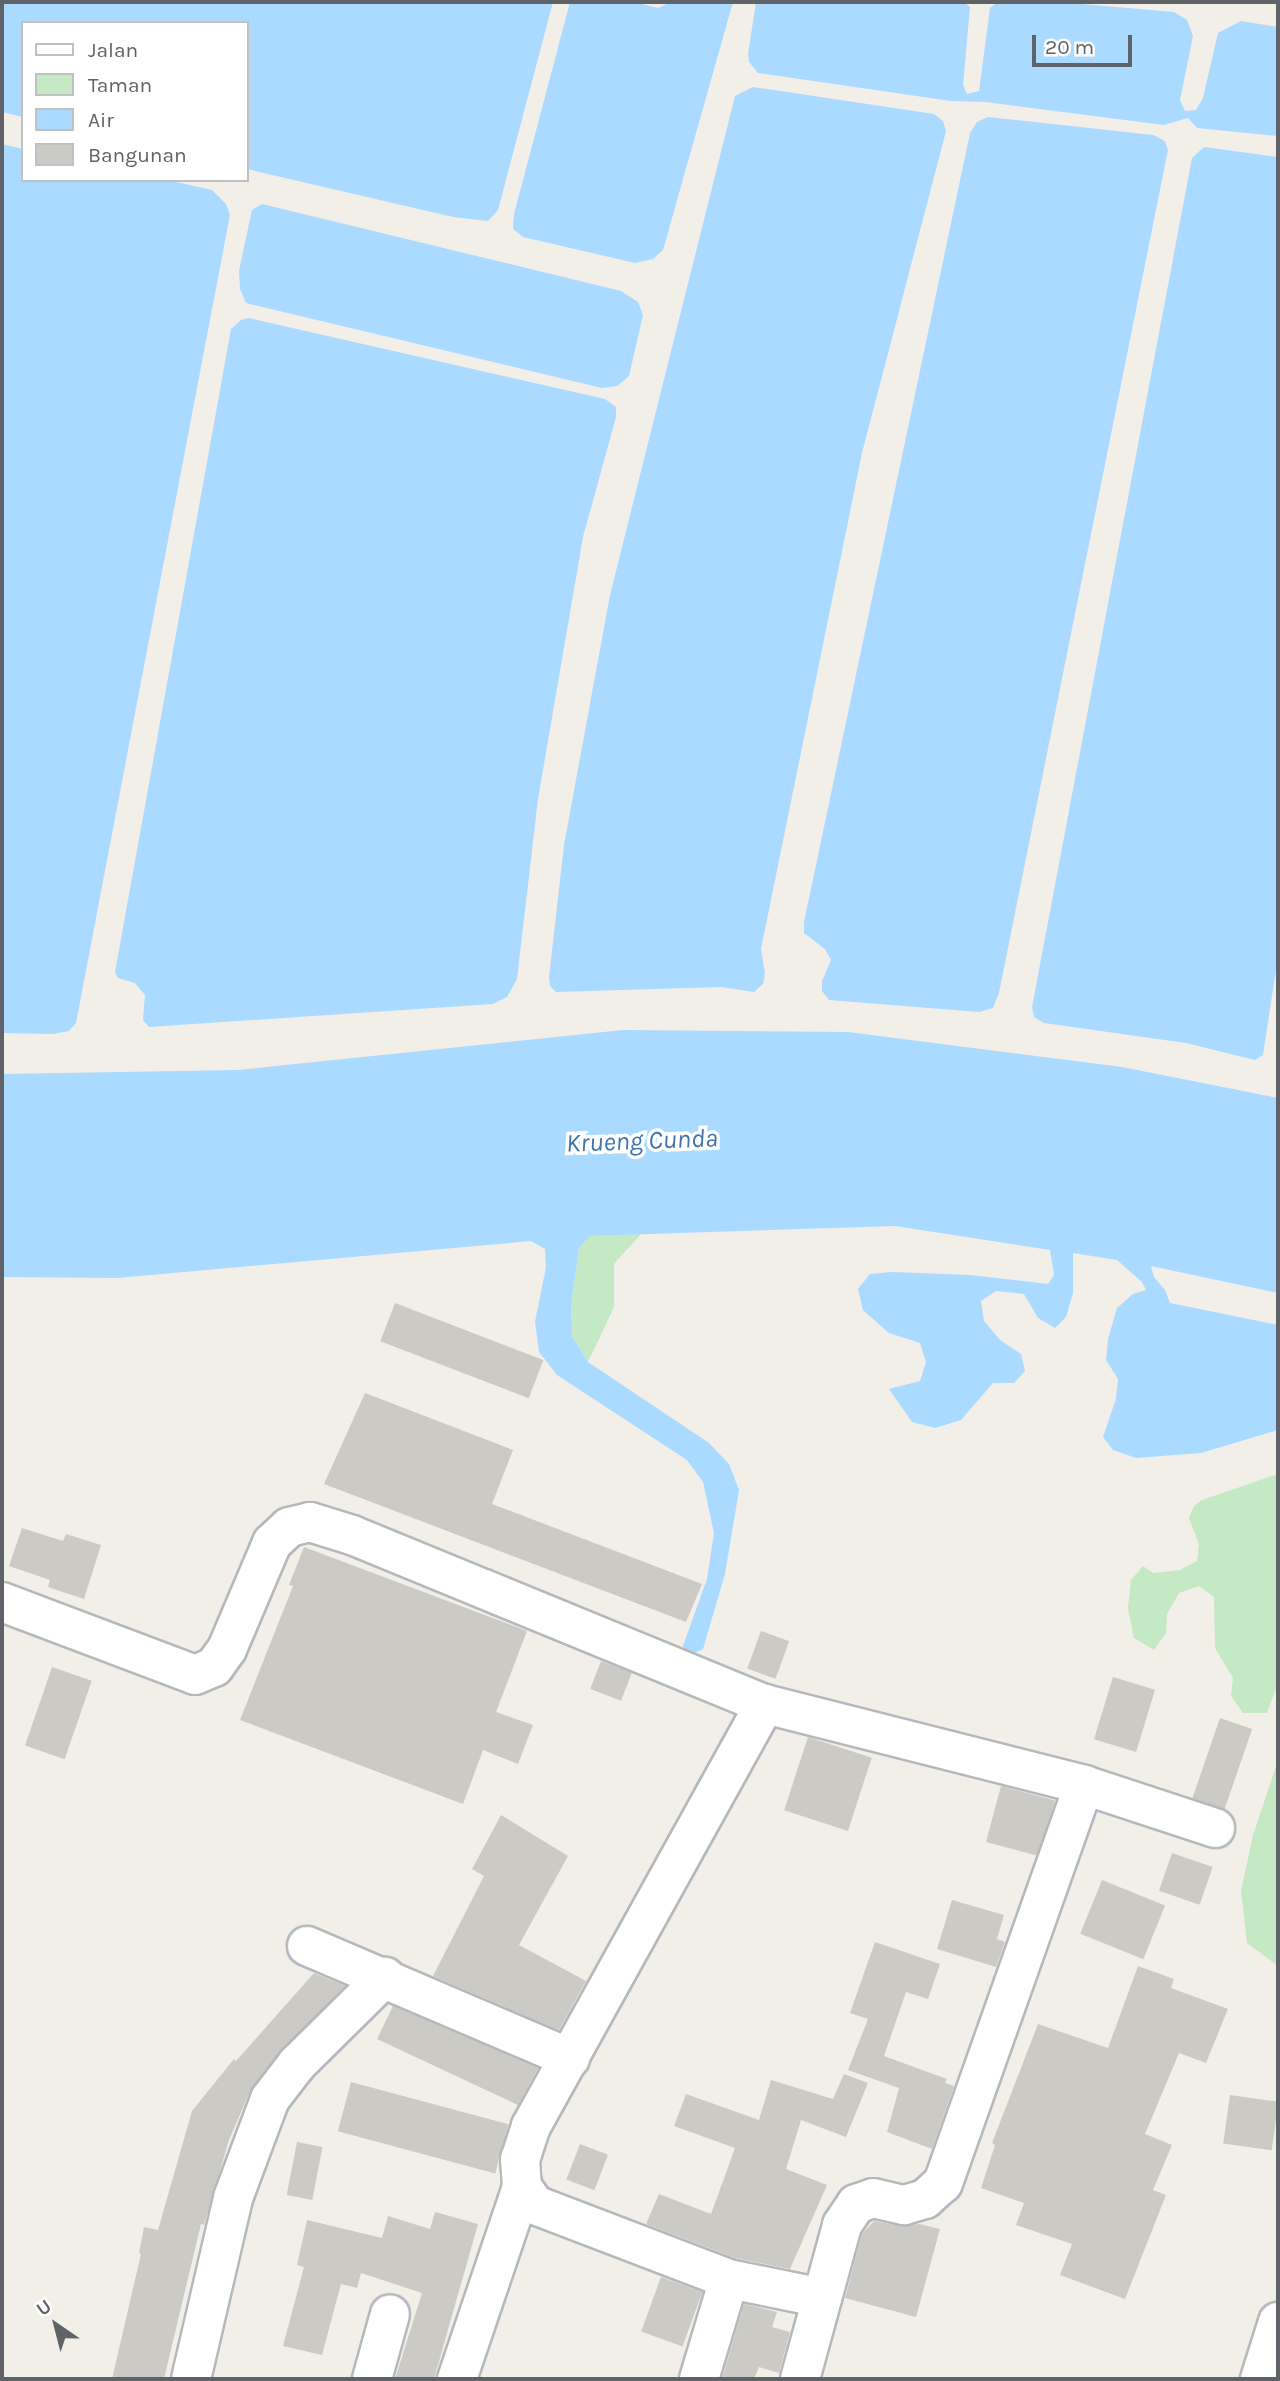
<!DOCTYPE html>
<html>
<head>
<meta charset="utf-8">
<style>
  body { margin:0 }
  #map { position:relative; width:1280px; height:2381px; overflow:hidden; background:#f1efe8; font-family:Karla,sans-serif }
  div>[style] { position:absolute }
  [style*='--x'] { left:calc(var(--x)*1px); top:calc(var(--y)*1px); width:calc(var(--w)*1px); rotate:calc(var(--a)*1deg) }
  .green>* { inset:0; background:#c5e8c5 }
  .water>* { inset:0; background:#aadaff }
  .building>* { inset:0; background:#cccac5; transform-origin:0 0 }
  .roads { filter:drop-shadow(2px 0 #b5b8bc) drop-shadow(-2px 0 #b5b8bc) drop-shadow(0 2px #b5b8bc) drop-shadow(0 -2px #b5b8bc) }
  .minor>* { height:38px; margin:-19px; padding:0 19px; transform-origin:19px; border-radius:19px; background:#fff }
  span { translate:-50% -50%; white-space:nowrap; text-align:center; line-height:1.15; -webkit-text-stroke:7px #fff; paint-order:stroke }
  .water-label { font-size:26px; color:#4174aa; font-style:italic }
  .frame { position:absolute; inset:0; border:4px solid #5f6368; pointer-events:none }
  .legend { position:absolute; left:21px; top:21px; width:228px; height:161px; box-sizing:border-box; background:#fff; border:2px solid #bfc1c3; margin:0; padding:9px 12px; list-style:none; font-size:21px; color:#5f6368 }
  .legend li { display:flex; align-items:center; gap:14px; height:35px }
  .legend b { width:35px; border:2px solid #bfc1c3 }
  .north { position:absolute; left:21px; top:2290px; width:70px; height:70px; -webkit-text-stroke:5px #fff; paint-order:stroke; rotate:325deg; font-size:19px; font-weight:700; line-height:28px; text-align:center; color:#5f6368 }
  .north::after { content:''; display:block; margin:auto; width:24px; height:32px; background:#5f6368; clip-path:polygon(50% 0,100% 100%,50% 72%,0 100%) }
  .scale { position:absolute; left:1032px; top:35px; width:100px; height:32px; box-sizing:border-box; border:4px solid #5f6368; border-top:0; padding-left:9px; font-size:21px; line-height:24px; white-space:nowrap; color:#5f6368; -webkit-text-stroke:5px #fff; paint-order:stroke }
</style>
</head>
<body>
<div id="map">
  <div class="green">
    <div style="clip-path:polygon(641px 1234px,614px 1264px,614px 1307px,588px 1362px,572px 1336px,571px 1305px,579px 1248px,590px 1236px)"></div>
    <div style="clip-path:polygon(1278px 1474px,1278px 1683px,1267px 1713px,1243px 1713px,1231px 1696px,1233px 1678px,1215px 1648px,1214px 1597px,1199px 1586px,1179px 1593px,1167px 1614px,1166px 1633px,1154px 1650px,1134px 1638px,1128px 1608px,1131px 1580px,1143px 1566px,1153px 1573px,1180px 1570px,1197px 1561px,1199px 1544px,1189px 1518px,1194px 1506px,1202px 1500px)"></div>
    <div style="clip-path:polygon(1278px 1760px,1278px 1966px,1247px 1943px,1241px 1891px,1253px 1835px)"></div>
  </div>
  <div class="water">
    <div style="clip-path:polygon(2px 2px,553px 2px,498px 210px,488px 221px,453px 217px,247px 169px,247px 23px,23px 23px,23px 117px,2px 112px)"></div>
    <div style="clip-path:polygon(570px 2px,634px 2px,658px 8px,671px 2px,733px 2px,663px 250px,653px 259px,635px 263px,523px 237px,513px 229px,514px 214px)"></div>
    <div style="clip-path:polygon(756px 2px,964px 2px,970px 7px,963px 85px,967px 94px,979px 91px,990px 8px,998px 2px,1058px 2px,1174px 12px,1187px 20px,1193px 36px,1180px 100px,1185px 111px,1196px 110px,1203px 98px,1218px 33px,1241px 21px,1278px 27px,1278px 136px,1197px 128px,1188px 118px,1164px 125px,986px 102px,951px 101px,758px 73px,749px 62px,748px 54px)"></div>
    <div style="clip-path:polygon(753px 87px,934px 114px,943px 121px,946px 131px,862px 453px,761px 949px,765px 973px,763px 984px,754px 992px,721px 987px,556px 992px,550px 986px,549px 977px,564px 845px,610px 595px,735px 96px)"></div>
    <div style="clip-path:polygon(988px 117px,1153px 135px,1165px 141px,1168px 150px,999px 993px,993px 1008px,979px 1012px,829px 1000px,822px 991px,822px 981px,831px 960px,825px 949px,804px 933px,804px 922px,970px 133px,977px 122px)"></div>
    <div style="clip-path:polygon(2px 144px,23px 149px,23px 180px,167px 180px,212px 190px,226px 204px,230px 215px,76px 1023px,69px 1031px,53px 1034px,2px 1033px)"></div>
    <div style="clip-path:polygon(1204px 147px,1278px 157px,1278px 957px,1263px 1055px,1255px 1060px,1186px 1043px,1044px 1023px,1034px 1017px,1032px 1007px,1192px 158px)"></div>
    <div style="clip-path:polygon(262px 204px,621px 291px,638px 302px,643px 315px,629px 376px,617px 386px,602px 388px,246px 303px,240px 289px,239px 271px,252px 210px)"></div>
    <div style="clip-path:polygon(249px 318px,605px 399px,616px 407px,616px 417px,583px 537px,538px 799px,517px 979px,507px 997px,493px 1004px,149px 1027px,143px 1020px,145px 995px,135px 983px,118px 978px,115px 972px,231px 329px,241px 320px)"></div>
    <div style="clip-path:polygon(623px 1030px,848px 1032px,1122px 1067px,1278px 1098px,1278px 1293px,1151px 1266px,1154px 1277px,1165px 1290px,1170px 1303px,1278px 1325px,1278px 1430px,1201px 1453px,1136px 1458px,1113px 1450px,1103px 1437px,1116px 1399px,1118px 1379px,1106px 1360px,1108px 1339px,1117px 1308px,1133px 1294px,1146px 1290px,1142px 1282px,1117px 1260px,1073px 1253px,1073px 1293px,1066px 1317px,1055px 1328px,1038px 1318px,1024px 1294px,996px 1291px,981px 1301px,984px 1321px,1000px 1340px,1021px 1354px,1025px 1371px,1014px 1383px,993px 1383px,961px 1420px,935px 1428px,912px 1422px,889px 1389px,920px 1381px,926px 1362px,920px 1343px,889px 1333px,863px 1310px,858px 1289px,870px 1274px,892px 1272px,970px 1275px,1048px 1284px,1054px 1275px,1050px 1250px,895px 1226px,590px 1236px,579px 1248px,571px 1305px,572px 1336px,588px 1362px,709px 1443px,729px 1464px,739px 1490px,725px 1574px,703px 1649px,687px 1657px,683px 1646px,707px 1579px,714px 1533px,703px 1482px,687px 1460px,557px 1375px,539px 1352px,535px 1322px,546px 1267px,545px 1249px,531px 1241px,117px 1278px,2px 1277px,2px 1074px,238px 1070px)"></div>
  </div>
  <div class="building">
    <div style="left:395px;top:1303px;width:159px;height:41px;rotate:21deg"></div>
    <div style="clip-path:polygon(365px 1393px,513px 1450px,492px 1504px,702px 1584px,686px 1622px,324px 1484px)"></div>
    <div style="clip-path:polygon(22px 1528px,63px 1541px,66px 1534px,101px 1545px,84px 1599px,48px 1587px,50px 1580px,9px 1566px)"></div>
    <div style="clip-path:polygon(304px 1547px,527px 1631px,496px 1712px,533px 1725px,518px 1764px,483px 1750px,463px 1804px,240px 1720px,293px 1586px,289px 1585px)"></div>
    <div style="left:761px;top:1631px;width:30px;height:40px;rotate:20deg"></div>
    <div style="left:601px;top:1661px;width:33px;height:30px;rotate:21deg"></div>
    <div style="left:52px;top:1667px;width:42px;height:83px;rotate:19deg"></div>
    <div style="left:1113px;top:1677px;width:44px;height:65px;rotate:17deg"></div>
    <div style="left:1220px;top:1718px;width:34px;height:85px;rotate:19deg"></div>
    <div style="left:808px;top:1737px;width:67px;height:77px;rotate:18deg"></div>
    <div style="left:1001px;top:1786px;width:56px;height:58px;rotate:15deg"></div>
    <div style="clip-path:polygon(501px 1815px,568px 1856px,519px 1945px,586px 1981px,559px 2030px,433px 1976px,484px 1876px,472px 1869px)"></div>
    <div style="left:1172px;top:1853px;width:43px;height:40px;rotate:19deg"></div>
    <div style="left:1102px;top:1880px;width:68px;height:58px;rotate:22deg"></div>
    <div style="clip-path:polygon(952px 1900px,1004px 1915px,997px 1939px,1005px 1942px,996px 1967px,937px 1949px)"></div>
    <div style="clip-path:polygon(875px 1942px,940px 1964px,928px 1999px,906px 1992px,884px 2056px,947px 2079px,945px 2083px,954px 2086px,932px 2149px,887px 2132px,899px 2088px,848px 2070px,868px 2019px,850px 2013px)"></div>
    <div style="clip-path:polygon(1138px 1966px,1174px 1979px,1171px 1988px,1228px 2009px,1206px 2063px,1179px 2053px,1145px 2134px,1172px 2145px,1153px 2190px,1166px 2195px,1125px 2299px,1060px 2275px,1072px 2244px,1016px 2225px,1024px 2203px,981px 2188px,995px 2145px,992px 2143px,1038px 2024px,1108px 2048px)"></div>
    <div style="clip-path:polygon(314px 1973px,345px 1986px,282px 2049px,250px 2091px,229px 2140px,204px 2225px,201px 2224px,164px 2379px,112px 2379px,141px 2254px,139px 2253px,144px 2227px,158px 2230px,192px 2111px,234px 2059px,236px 2061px)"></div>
    <div style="clip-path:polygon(393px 2006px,538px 2068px,518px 2105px,377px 2039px)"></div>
    <div style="clip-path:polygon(844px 2074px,868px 2083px,846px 2137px,801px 2120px,786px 2169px,827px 2185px,790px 2269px,735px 2258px,646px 2224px,659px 2194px,711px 2214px,735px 2148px,674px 2126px,686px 2094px,759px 2120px,771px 2080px,833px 2099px)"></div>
    <div style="left:351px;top:2082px;width:163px;height:51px;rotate:15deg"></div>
    <div style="left:1230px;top:2095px;width:49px;height:49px;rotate:8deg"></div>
    <div style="left:297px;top:2142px;width:26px;height:54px;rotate:11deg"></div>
    <div style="left:580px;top:2144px;width:30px;height:38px;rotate:21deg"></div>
    <div style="clip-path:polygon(435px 2212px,478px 2224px,434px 2379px,395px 2379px,422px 2293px,361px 2273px,357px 2288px,341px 2284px,322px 2355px,283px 2346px,304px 2267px,297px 2265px,307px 2220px,382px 2238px,388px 2216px,430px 2229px)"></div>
    <div style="clip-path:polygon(874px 2221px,900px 2226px,919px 2224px,940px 2229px,916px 2317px,845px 2298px,862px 2234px)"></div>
    <div style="left:661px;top:2277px;width:44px;height:58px;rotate:20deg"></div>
    <div style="clip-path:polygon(744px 2304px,777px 2312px,772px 2327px,790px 2332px,779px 2373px,759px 2367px,754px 2379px,722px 2379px)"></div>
  </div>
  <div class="roads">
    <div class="minor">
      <div style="--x:2;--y:1602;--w:206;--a:20.7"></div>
      <div style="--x:195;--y:1675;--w:21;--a:-23"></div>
      <div style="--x:214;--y:1667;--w:22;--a:-54"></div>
      <div style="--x:227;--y:1649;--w:115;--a:-67"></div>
      <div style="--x:272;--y:1543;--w:23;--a:-43"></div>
      <div style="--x:289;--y:1527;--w:22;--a:-13"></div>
      <div style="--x:310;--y:1522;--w:44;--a:17.2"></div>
      <div style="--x:352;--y:1535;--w:446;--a:22.3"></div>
      <div style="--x:765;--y:1704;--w:329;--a:14.2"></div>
      <div style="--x:1084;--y:1785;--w:138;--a:18.2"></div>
      <div style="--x:765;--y:1704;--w:483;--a:119"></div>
      <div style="--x:531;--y:2126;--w:35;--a:108"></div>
      <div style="--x:520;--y:2159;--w:28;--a:86"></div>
      <div style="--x:522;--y:2187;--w:22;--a:54"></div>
      <div style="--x:535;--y:2205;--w:208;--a:20.9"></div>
      <div style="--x:729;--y:2279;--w:95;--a:11.5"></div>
      <div style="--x:307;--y:1946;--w:286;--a:23.1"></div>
      <div style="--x:191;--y:2379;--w:186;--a:-76.9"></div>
      <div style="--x:233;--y:2198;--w:106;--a:-69.5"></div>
      <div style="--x:270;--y:2099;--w:44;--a:-52.4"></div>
      <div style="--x:297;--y:2064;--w:124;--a:-44.7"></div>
      <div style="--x:372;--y:2379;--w:67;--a:-74.5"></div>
      <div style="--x:457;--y:2379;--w:203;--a:-71.3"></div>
      <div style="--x:699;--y:2379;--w:104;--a:-73.3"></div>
      <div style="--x:800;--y:2379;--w:160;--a:-74.7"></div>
      <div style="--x:842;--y:2225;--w:25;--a:-56"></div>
      <div style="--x:856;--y:2204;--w:18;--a:-19"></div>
      <div style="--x:873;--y:2198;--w:32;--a:13"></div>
      <div style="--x:904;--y:2205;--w:22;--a:-16"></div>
      <div style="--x:925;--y:2199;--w:24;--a:-42"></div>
      <div style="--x:943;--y:2183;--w:422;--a:-70.5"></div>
      <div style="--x:1260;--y:2379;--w:60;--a:-72.5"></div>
    </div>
  </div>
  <div class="water-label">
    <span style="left:642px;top:1141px;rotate:-2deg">Krueng Cunda</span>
  </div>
  <div class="frame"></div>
  <ul class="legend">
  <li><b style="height:9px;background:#fff"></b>Jalan</li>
  <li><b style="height:19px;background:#c5e8c5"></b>Taman</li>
  <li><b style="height:19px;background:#aadaff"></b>Air</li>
  <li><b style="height:19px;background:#cccac5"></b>Bangunan</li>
  </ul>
  <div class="north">U</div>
  <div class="scale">20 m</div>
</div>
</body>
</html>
